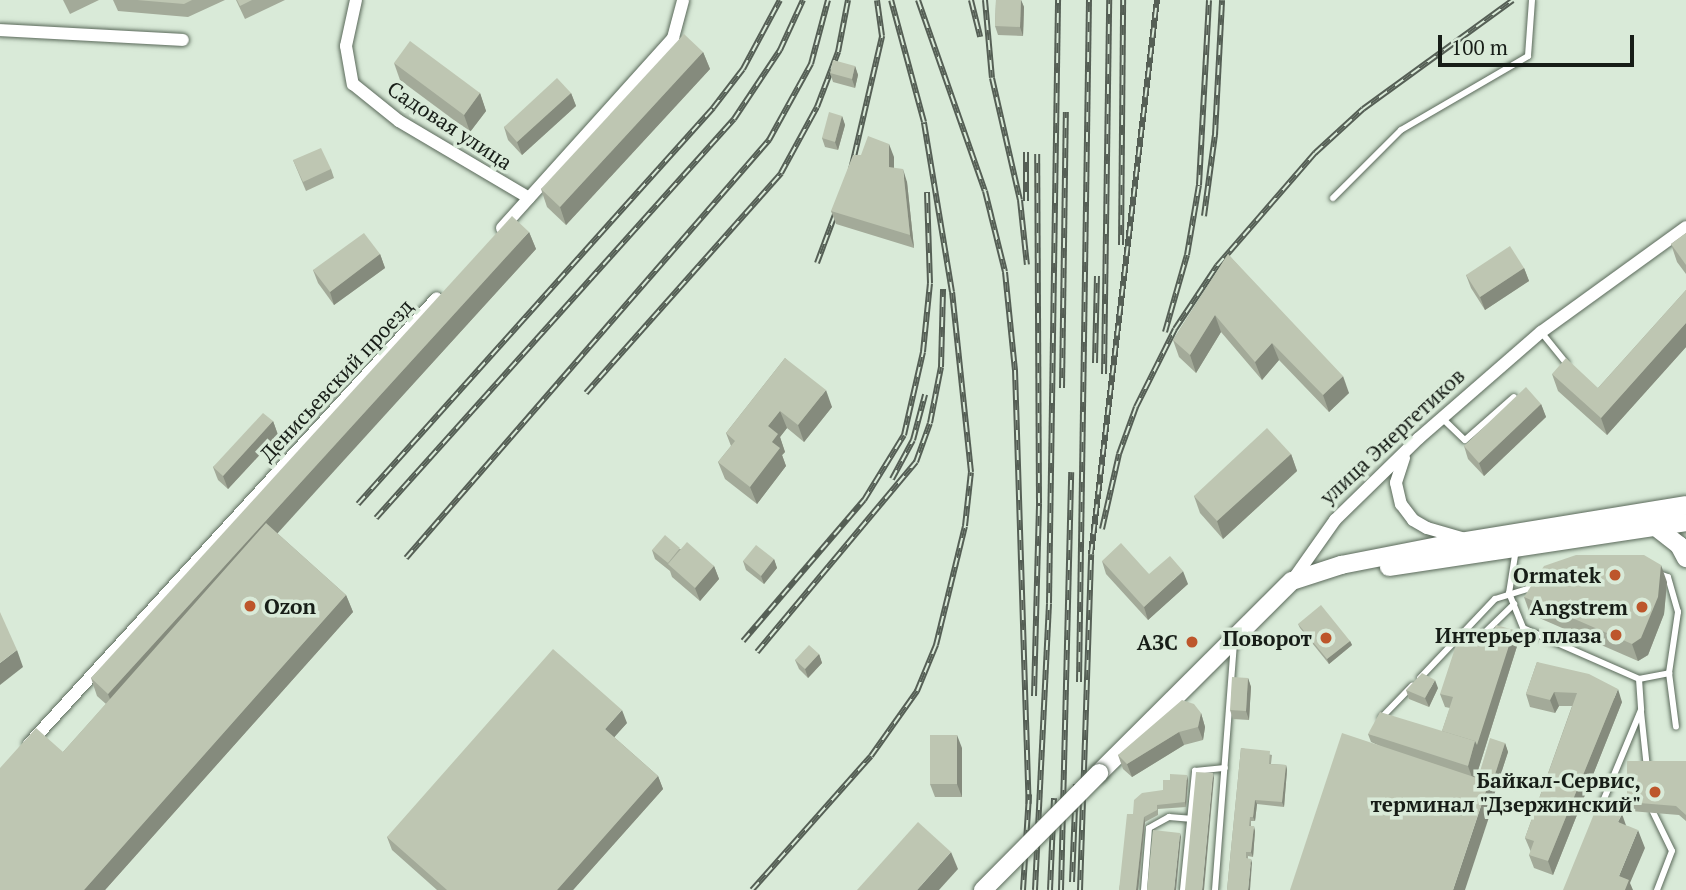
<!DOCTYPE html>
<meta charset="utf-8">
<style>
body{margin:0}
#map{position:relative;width:1686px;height:890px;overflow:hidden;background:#d9ead8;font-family:"PT Serif",serif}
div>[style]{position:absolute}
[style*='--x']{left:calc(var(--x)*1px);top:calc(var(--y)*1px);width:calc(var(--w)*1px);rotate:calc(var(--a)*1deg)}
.roads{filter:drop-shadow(0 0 2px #5a695a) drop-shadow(0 0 2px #5a695a)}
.lane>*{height:6px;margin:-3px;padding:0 3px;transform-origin:3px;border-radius:3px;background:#fff}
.street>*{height:12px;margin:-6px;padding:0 6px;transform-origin:6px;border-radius:6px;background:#fff}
.secondary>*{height:18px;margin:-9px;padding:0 9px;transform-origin:9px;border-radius:9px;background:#fff}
.rail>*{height:6px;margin-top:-3px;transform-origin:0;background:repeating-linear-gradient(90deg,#d9ead8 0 10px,#555f55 0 20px);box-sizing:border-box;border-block:2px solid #555f55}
.bridges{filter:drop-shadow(0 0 2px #5a695a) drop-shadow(0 0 2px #5a695a)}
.secondary-bridge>*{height:18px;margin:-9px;padding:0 9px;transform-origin:9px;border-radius:9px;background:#fff}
.wall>*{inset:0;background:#a3aa99}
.shaded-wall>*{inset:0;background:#858b7d}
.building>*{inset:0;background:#bec6b2}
.dots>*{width:19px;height:19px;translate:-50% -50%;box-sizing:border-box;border:4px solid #d9ead8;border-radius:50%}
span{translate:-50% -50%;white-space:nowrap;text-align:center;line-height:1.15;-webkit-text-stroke:7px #d9ead8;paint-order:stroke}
.street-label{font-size:21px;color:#171d17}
.poi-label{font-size:21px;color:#171d17;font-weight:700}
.right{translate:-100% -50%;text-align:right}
.left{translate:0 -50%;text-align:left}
.scale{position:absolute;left:1438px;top:35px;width:196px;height:32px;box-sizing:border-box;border:4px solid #171d17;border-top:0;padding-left:9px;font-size:21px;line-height:24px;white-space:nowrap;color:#171d17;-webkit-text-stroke:5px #d9ead8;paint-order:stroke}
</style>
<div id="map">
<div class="roads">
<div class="lane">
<div style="--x:1333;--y:198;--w:96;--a:-45"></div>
<div style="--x:1401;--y:130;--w:147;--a:-30.2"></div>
<div style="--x:1528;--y:56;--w:56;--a:-85.9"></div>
<div style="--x:1541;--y:332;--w:40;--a:51"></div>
<div style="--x:1443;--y:419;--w:30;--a:44"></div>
<div style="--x:1465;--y:440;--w:65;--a:-41.3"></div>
<div style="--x:1516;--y:549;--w:45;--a:99"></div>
<div style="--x:1509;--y:593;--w:38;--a:68"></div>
<div style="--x:1523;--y:628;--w:127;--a:23.7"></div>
<div style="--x:1639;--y:679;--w:31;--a:86"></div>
<div style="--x:1641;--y:710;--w:109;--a:112.6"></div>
<div style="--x:1472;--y:645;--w:59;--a:-44.3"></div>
<div style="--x:1669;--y:673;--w:54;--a:82.6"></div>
<div style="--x:1420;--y:678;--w:109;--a:-46.5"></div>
<div style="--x:1495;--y:599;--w:41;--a:-17.1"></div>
<div style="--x:1639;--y:679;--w:31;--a:-11"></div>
<div style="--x:1669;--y:673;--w:62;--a:-81.6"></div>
<div style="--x:1678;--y:612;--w:36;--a:-106"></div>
<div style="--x:1668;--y:577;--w:9;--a:-162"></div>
<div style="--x:1641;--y:712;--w:56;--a:83.9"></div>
<div style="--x:1381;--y:718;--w:45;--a:-45.9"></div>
<div style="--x:1653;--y:812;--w:43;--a:64"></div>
<div style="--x:1672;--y:851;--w:42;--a:111"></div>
<div style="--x:1144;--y:890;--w:62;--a:-85.4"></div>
<div style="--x:1149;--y:828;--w:23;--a:-29"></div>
<div style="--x:1169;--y:817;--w:21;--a:5"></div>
<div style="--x:1183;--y:890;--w:120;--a:-84.2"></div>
<div style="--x:1195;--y:771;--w:30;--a:-6"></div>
<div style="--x:1215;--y:890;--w:246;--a:-85.6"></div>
</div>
<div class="street">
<div style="--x:356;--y:0;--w:47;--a:102.3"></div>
<div style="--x:346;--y:46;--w:39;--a:80"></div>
<div style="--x:353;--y:84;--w:59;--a:38.8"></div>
<div style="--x:399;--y:121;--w:151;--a:30.6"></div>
<div style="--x:0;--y:30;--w:183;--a:3.1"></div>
<div style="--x:502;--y:228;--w:256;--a:-48"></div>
<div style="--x:673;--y:38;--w:39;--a:-75"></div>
<div style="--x:1404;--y:458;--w:26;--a:108"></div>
<div style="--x:1396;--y:483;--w:22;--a:77"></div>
<div style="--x:1401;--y:504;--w:20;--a:53"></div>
<div style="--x:1413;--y:520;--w:16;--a:30"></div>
<div style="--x:1427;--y:528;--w:36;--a:16"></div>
<div style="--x:1292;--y:581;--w:75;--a:-54.8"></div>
<div style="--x:1335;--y:520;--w:117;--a:-44.3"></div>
<div style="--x:1419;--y:438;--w:162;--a:-41"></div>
<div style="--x:1541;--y:332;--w:179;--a:-35.9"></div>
<div style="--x:29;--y:744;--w:604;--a:-47.55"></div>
</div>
<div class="secondary">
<div style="--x:1657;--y:528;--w:28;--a:38"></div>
<div style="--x:1679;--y:545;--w:15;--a:62"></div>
<div style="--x:1389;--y:567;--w:300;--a:-8.6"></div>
<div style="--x:1099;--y:773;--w:272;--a:-44.9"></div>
<div style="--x:1292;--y:581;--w:52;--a:-18.1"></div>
<div style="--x:1341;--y:565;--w:109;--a:-11.1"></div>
<div style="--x:1448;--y:544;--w:241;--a:-9.3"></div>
</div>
</div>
<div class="rail">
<div style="--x:918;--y:0;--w:202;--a:70.7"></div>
<div style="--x:985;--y:191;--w:83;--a:76.1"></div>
<div style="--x:1005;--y:272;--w:99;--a:84.2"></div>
<div style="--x:1015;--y:370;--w:434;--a:88.2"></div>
<div style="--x:971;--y:0;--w:38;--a:76"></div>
<div style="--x:985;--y:0;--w:78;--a:84.9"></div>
<div style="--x:992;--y:78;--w:125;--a:77.1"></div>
<div style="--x:1020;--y:200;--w:65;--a:83.9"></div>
<div style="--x:1026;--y:152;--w:49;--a:90"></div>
<div style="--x:850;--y:174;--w:142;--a:-76.9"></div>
<div style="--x:882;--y:36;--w:36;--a:-98"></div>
<div style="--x:1204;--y:216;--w:82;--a:-82.3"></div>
<div style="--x:1215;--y:135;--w:135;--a:-87"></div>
<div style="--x:1121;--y:245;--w:245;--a:-89.5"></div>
<div style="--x:817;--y:263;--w:66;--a:-69.6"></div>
<div style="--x:1165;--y:332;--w:80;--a:-74.1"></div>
<div style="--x:1187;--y:255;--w:71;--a:-80.3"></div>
<div style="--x:1199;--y:185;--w:185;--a:-86.9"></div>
<div style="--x:1095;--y:363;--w:87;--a:-88.7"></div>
<div style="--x:1104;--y:374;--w:374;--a:-89.2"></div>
<div style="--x:1062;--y:388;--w:276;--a:-89.2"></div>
<div style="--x:586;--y:393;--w:294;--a:-48.4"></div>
<div style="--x:781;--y:173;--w:75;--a:-61.4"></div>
<div style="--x:817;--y:107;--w:59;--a:-69.1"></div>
<div style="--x:838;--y:52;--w:53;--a:-79.1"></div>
<div style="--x:892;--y:479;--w:44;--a:-61.7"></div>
<div style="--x:913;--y:440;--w:47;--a:-75.1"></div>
<div style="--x:358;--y:504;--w:532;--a:-48.12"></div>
<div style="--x:713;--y:108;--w:49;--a:-52.4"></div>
<div style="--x:743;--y:69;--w:78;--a:-61.8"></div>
<div style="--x:376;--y:518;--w:536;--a:-48.1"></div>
<div style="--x:734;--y:119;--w:83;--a:-56.3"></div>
<div style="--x:780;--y:50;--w:55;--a:-65.3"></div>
<div style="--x:1102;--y:529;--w:77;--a:-77.2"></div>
<div style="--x:1119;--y:454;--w:50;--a:-70.1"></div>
<div style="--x:1136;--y:407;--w:87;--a:-63.4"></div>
<div style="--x:1175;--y:329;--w:76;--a:-56.3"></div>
<div style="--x:1217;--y:266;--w:150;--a:-49.1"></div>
<div style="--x:1315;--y:153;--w:65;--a:-42.5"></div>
<div style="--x:1363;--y:109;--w:185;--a:-36"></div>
<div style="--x:406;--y:558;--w:554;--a:-49.03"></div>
<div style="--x:769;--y:140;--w:87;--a:-61.1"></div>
<div style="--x:811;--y:64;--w:66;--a:-75.1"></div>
<div style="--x:743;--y:641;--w:186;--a:-49.4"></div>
<div style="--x:864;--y:500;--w:76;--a:-58.4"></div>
<div style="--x:904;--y:435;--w:85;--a:-77.1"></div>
<div style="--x:923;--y:352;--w:69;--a:-84.2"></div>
<div style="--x:930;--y:283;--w:91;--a:-91.9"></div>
<div style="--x:757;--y:652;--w:248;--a:-50.1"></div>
<div style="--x:916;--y:462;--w:41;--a:-70.3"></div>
<div style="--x:930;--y:423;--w:57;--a:-78.9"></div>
<div style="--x:941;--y:367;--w:78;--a:-88.5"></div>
<div style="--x:1079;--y:682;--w:682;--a:-89.16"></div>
<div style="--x:1034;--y:696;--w:193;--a:-88.5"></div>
<div style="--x:1039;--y:503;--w:349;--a:-90.3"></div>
<div style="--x:1072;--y:882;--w:98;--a:-87.7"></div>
<div style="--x:752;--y:890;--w:179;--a:-48.4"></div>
<div style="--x:871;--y:756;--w:80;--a:-54.7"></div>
<div style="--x:917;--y:691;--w:50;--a:-67.6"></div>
<div style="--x:936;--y:645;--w:122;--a:-76.3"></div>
<div style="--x:965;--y:526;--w:54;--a:-83.7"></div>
<div style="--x:971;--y:472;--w:181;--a:-96"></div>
<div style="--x:952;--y:292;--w:172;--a:-99.4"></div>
<div style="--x:924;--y:122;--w:126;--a:-105.1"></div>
<div style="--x:1023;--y:890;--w:96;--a:-86.4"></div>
<div style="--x:1035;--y:890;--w:287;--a:-87.2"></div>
<div style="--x:1049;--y:603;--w:603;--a:-89.14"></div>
<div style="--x:1050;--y:890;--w:92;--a:-87.5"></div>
<div style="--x:1061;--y:890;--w:418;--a:-88.6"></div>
<div style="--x:1080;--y:890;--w:336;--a:-88.1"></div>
<div style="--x:1091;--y:554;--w:558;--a:-83.21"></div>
</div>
<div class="bridges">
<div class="secondary-bridge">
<div style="--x:983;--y:890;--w:165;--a:-45.2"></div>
</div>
</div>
<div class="wall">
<div style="clip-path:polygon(63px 0,99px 0,70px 14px)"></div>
<div style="clip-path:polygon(113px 0,225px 0,188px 17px,118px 11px)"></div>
<div style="clip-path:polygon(236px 0,285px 0,245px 19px)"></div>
<div style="clip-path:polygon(996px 0,1021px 0,1024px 7px,1023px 36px,998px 35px,995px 26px)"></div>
<div style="clip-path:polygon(703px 52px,710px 69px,566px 225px,547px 207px,541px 189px)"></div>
<div style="clip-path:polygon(394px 63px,480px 93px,486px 111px,470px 132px,400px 80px)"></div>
<div style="clip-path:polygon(855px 66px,858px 75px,855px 88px,833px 82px,830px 73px)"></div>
<div style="clip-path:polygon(571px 93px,576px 106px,522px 155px,508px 140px,504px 127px)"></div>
<div style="clip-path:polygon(842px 116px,845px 125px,838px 150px,825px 147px,822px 138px)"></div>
<div style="clip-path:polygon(894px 157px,894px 168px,907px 182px,914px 248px,836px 224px,831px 211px)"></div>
<div style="clip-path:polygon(293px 160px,331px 169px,334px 178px,306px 191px)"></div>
<div style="clip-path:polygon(529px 232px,536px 249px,277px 533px,346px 595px,353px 612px,105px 890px,0 890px,63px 752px,106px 704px,97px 696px,91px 678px)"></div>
<div style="clip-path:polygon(1686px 233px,1686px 274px,1677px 262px,1671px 244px)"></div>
<div style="clip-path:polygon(380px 254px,385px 268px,334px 305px,318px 283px,313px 270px)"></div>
<div style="clip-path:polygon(1228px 254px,1349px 393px,1329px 412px,1279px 360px,1262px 380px,1221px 332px,1196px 373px,1179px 357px,1173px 340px)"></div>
<div style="clip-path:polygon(1524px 268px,1529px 281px,1485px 310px,1471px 288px,1466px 275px)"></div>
<div style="clip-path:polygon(1686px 290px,1686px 347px,1607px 435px,1558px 391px,1552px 374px,1598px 388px)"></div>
<div style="clip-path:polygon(785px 358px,832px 407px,804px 442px,787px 428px,780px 437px,785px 452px,782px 455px,786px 466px,757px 504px,725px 479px,718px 462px,731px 446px,726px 433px)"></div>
<div style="clip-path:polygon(1541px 404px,1546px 417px,1484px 476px,1468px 459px,1464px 446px)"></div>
<div style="clip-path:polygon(273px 421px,278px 435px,228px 489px,218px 480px,213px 467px)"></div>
<div style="clip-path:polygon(1291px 454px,1297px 471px,1223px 539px,1200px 513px,1194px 496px)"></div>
<div style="clip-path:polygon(681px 549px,714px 566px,719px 579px,700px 601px,672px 577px,670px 571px,655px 559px,652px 550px)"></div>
<div style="clip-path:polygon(774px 559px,777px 568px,764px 584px,746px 570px,743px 561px)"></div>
<div style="clip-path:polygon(1102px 561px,1149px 574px,1188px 584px,1148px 620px,1106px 574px)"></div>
<div style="clip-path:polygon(1667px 582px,1664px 614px,1648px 655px,1638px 661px,1530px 614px,1524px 597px)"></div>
<div style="clip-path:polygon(1298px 624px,1350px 641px,1352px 645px,1329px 664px,1300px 628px)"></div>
<div style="clip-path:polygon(1514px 630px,1518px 643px,1476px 777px,1478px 778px,1505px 743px,1508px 752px,1494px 795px,1495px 799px,1371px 742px,1368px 734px,1442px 731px,1450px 708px,1445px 707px,1440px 694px)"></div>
<div style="clip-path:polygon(819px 654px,822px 663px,808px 678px,799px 669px,795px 660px)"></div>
<div style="clip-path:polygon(1537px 662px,1622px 702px,1553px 875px,1534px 868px,1529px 855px,1531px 852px,1525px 838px,1572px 706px,1559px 706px,1555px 713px,1530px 707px,1526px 694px)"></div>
<div style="clip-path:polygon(1248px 678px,1251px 687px,1249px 720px,1233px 719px,1230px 710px)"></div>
<div style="clip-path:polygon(1438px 688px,1429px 707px,1409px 699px,1406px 690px)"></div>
<div style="clip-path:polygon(1201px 713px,1205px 727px,1203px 740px,1184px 745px,1132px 777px,1123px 769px,1118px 755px)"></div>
<div style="clip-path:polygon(627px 723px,614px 737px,658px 776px,663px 789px,573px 890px,437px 890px,392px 850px,387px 837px)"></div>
<div style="clip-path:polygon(962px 748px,962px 797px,935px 797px,930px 784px)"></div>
<div style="clip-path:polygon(1241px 748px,1272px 755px,1271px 764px,1286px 765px,1287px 770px,1284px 807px,1257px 804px,1255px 821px,1251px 821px,1251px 826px,1255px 831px,1253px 857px,1248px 856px,1248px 859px,1252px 863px,1227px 890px)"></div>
<div style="clip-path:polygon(1686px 761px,1686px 821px,1679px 815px,1630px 811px,1627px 802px)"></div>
<div style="clip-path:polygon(1170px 780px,1188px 780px,1186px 807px,1158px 809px,1158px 815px,1145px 822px,1138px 890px,1119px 890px,1133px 814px,1163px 790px)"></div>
</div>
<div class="shaded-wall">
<div style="clip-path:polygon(1021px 0,1024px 7px,1023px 36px,1020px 27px)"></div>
<div style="clip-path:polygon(703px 52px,710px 69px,566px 225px,560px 207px)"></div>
<div style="clip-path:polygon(855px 66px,858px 75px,855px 88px,852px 79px)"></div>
<div style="clip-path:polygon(480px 93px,486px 111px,470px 132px,464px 115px)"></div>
<div style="clip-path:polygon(571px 93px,576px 106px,522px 155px,517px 142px)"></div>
<div style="clip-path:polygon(842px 116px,845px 125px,838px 150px,835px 142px)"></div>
<div style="clip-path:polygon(889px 144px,894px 157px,894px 180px,889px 167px)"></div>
<div style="clip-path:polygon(903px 169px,907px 182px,914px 248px,910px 235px)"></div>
<div style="clip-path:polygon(529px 232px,536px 249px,115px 712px,108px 694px)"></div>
<div style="clip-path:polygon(380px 254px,385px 268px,334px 305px,330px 292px)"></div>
<div style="clip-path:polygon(1524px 268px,1529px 281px,1485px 310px,1480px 297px)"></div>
<div style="clip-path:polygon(1215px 315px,1221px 332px,1196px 373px,1190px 355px)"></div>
<div style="clip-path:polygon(1686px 323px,1686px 347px,1607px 435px,1601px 418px)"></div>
<div style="clip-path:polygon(1272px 343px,1279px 360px,1262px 380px,1255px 362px)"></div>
<div style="clip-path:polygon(1343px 376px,1349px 393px,1329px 412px,1323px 395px)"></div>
<div style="clip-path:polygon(826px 390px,832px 407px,804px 442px,798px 425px)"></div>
<div style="clip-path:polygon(1541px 404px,1546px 417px,1484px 476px,1479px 463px)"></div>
<div style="clip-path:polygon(780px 411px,787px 428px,780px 437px,785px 452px,782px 455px,786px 466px,757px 504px,750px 487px,772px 442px,768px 426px)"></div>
<div style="clip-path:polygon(273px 421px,278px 435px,228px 489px,223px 476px)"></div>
<div style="clip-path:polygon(1291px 454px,1297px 471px,1223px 539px,1217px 521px)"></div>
<div style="clip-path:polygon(774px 559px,777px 568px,764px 584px,761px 576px)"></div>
<div style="clip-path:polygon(1661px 565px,1667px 582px,1664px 614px,1648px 655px,1638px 661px,1632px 644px)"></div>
<div style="clip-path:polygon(714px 566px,719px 579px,700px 601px,695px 588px)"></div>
<div style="clip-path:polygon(1183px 571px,1188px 584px,1148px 620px,1144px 607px)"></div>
<div style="clip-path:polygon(346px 595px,353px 612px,105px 890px,84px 890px)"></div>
<div style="clip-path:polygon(1514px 630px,1518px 643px,1474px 783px,1468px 766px,1475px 741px)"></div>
<div style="clip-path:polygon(1350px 641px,1352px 645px,1329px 664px,1327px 659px)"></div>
<div style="clip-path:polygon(17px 650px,23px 667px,0 685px,0 663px)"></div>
<div style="clip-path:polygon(819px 654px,822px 663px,808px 678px,805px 669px)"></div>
<div style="clip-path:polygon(1248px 678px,1251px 687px,1249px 720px,1246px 711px)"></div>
<div style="clip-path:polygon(1435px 680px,1438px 688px,1429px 707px,1425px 698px)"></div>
<div style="clip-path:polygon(1618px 689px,1622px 702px,1553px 875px,1548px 861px)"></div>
<div style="clip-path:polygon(1554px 692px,1559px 706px,1555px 713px,1550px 700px)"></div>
<div style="clip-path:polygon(622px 710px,627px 723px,610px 742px,605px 729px)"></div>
<div style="clip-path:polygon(1201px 713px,1205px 727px,1203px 740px,1198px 727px)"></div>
<div style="clip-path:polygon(1179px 732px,1184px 745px,1132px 777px,1127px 764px)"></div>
<div style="clip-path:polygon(957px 735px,962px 748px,962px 797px,957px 784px)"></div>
<div style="clip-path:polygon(1505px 743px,1508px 752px,1494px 795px,1491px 787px)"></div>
<div style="clip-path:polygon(1286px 765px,1287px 770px,1284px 807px,1282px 802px)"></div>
<div style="clip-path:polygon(1213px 773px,1214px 778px,1204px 890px,1202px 890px)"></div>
<div style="clip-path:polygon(1187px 775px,1188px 780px,1186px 807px,1185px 802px)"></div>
<div style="clip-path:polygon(658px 776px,663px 789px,573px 890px,557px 890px)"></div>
<div style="clip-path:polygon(1489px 782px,1495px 799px,1465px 890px,1453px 890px)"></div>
<div style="clip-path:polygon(1255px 800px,1257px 804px,1255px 821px,1253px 817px)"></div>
<div style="clip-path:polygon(1622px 814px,1628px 831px,1618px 822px)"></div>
<div style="clip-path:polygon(1144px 817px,1145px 822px,1138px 890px,1136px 890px)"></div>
<div style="clip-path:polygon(1254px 826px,1255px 831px,1253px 857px,1251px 852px)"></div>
<div style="clip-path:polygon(1638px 830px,1645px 848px,1630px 883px,1633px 890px,1625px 890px,1619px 876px)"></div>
<div style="clip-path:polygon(1180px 833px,1181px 837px,1176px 890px,1174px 890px)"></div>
<div style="clip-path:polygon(951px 852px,958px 869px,939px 890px,917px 890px)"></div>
<div style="clip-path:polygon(1251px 859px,1252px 863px,1250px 890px,1248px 890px)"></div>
</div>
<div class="building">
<div style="clip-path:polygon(137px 0,192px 0,184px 4px)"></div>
<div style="clip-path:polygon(237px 0,252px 0,240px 6px)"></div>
<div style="clip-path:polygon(996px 0,1021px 0,1020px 27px,995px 26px)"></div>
<div style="clip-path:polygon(684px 34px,703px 52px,560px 207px,541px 189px)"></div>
<div style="clip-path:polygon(410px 41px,480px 93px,464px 115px,394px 63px)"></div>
<div style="clip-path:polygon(833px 60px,855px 66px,852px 79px,830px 73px)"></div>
<div style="clip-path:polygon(557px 78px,571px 93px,517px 142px,504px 127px)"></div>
<div style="clip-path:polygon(829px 112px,842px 116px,835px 142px,822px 138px)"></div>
<div style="clip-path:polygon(868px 136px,889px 144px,889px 167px,903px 169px,910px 235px,831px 211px,853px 155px,861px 155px)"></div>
<div style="clip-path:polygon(321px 148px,331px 169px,303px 182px,293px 160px)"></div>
<div style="clip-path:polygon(512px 216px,529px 232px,108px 694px,91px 678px)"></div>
<div style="clip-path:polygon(364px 233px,380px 254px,330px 292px,313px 270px)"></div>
<div style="clip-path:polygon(1686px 233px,1686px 265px,1671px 244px)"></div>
<div style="clip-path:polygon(1510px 246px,1524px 268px,1480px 297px,1466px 275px)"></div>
<div style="clip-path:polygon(1228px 254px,1343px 376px,1323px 395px,1272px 343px,1255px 362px,1215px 315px,1190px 355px,1173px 340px)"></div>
<div style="clip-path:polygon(1686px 290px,1686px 323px,1601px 418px,1552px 374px,1566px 358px,1598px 388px)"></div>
<div style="clip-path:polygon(785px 358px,826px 390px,798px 425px,780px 411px,768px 426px,778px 434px,772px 442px,780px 448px,750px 487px,718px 462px,735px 441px,726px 433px)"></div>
<div style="clip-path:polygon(1526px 387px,1541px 404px,1479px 463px,1464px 446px)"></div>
<div style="clip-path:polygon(263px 413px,273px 421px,223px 476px,213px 467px)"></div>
<div style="clip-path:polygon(1267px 428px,1291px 454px,1217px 521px,1194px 496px)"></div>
<div style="clip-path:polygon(266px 523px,346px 595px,84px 890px,0 890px,0 768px,36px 728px,63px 752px)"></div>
<div style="clip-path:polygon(665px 535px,680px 548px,668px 563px,652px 550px)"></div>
<div style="clip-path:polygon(687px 542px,714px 566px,695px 588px,668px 564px)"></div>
<div style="clip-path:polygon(1121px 543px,1149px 574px,1170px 556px,1183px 571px,1144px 607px,1102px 561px)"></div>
<div style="clip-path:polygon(756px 545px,774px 559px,761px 576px,743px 561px)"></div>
<div style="clip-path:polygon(1576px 555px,1644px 555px,1661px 565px,1658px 597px,1641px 638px,1632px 644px,1524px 597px,1544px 566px)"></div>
<div style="clip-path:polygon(1321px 605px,1350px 641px,1327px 659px,1298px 624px)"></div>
<div style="clip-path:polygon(0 612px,17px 650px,0 663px)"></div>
<div style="clip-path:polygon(1496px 625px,1514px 630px,1477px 745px,1475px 741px,1442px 731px,1453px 697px,1440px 694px,1459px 636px,1489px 646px)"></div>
<div style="clip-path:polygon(809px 645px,819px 654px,805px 669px,795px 660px)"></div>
<div style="clip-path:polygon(553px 649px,622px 710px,605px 729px,658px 776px,557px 890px,447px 890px,387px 837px)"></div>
<div style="clip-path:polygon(1537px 662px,1589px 674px,1618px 689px,1548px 861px,1529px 855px,1534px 841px,1525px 838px,1577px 693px,1554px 692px,1550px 700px,1526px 694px)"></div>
<div style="clip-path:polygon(1422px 673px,1435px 680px,1425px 698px,1406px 690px)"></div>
<div style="clip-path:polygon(1232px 677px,1248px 678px,1246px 711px,1230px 710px)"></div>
<div style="clip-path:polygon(1182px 700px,1194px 704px,1201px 713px,1198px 727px,1179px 732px,1127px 764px,1118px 755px)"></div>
<div style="clip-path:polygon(1380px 712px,1475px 741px,1468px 766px,1368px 734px)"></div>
<div style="clip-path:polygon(1342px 733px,1489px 782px,1453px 890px,1290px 890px)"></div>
<div style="clip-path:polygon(930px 735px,957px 735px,957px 784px,930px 784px)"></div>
<div style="clip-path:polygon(1490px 738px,1505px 743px,1491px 787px,1489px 782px,1478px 778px)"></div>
<div style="clip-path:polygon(1241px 748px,1270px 751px,1269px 764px,1286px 765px,1282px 802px,1255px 800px,1253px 817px,1250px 817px,1249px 826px,1254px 826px,1251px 852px,1246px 852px,1246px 858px,1251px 859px,1248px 890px,1227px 890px)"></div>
<div style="clip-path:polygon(1627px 761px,1686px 761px,1686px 815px,1676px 806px,1627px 802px)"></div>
<div style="clip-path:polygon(1196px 772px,1213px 773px,1202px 890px,1185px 890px)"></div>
<div style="clip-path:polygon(1170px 774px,1187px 775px,1185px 802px,1157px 805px,1157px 810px,1144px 817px,1136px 890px,1119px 890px,1127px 814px,1133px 814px,1134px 800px,1142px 793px,1163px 790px,1163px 780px,1170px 780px)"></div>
<div style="clip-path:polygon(1598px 804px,1622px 814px,1618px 822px,1638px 830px,1619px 876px,1629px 880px,1625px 890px,1563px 890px)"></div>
<div style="clip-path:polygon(918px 822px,951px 852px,917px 890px,857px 890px)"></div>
<div style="clip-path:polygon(1153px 830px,1180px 833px,1174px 890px,1147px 890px)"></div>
</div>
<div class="dots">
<div style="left:1615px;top:575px;background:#bd562b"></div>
<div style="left:250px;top:606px;background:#bd562b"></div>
<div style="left:1642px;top:607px;background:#bd562b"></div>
<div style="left:1616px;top:635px;background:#bd562b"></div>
<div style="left:1326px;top:638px;background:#bd562b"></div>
<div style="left:1192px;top:642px;background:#bd562b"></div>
<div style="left:1655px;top:792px;background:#bd562b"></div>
</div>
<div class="street-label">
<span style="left:450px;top:125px;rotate:33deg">Садовая улица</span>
<span style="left:336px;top:380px;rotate:-47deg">Денисьевский проезд</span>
<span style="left:1392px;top:436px;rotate:-43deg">улица Энергетиков</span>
</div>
<div class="poi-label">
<span class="right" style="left:1601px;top:575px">Ormatek</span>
<span class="left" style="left:264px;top:606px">Ozon</span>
<span class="right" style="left:1628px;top:607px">Angstrem</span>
<span class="right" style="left:1602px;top:635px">Интерьер плаза</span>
<span class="right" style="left:1312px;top:638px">Поворот</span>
<span class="right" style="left:1178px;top:642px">АЗС</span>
<span class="right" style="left:1641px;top:792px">Байкал-Сервис,<br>терминал "Дзержинский"</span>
</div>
<div class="scale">100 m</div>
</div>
